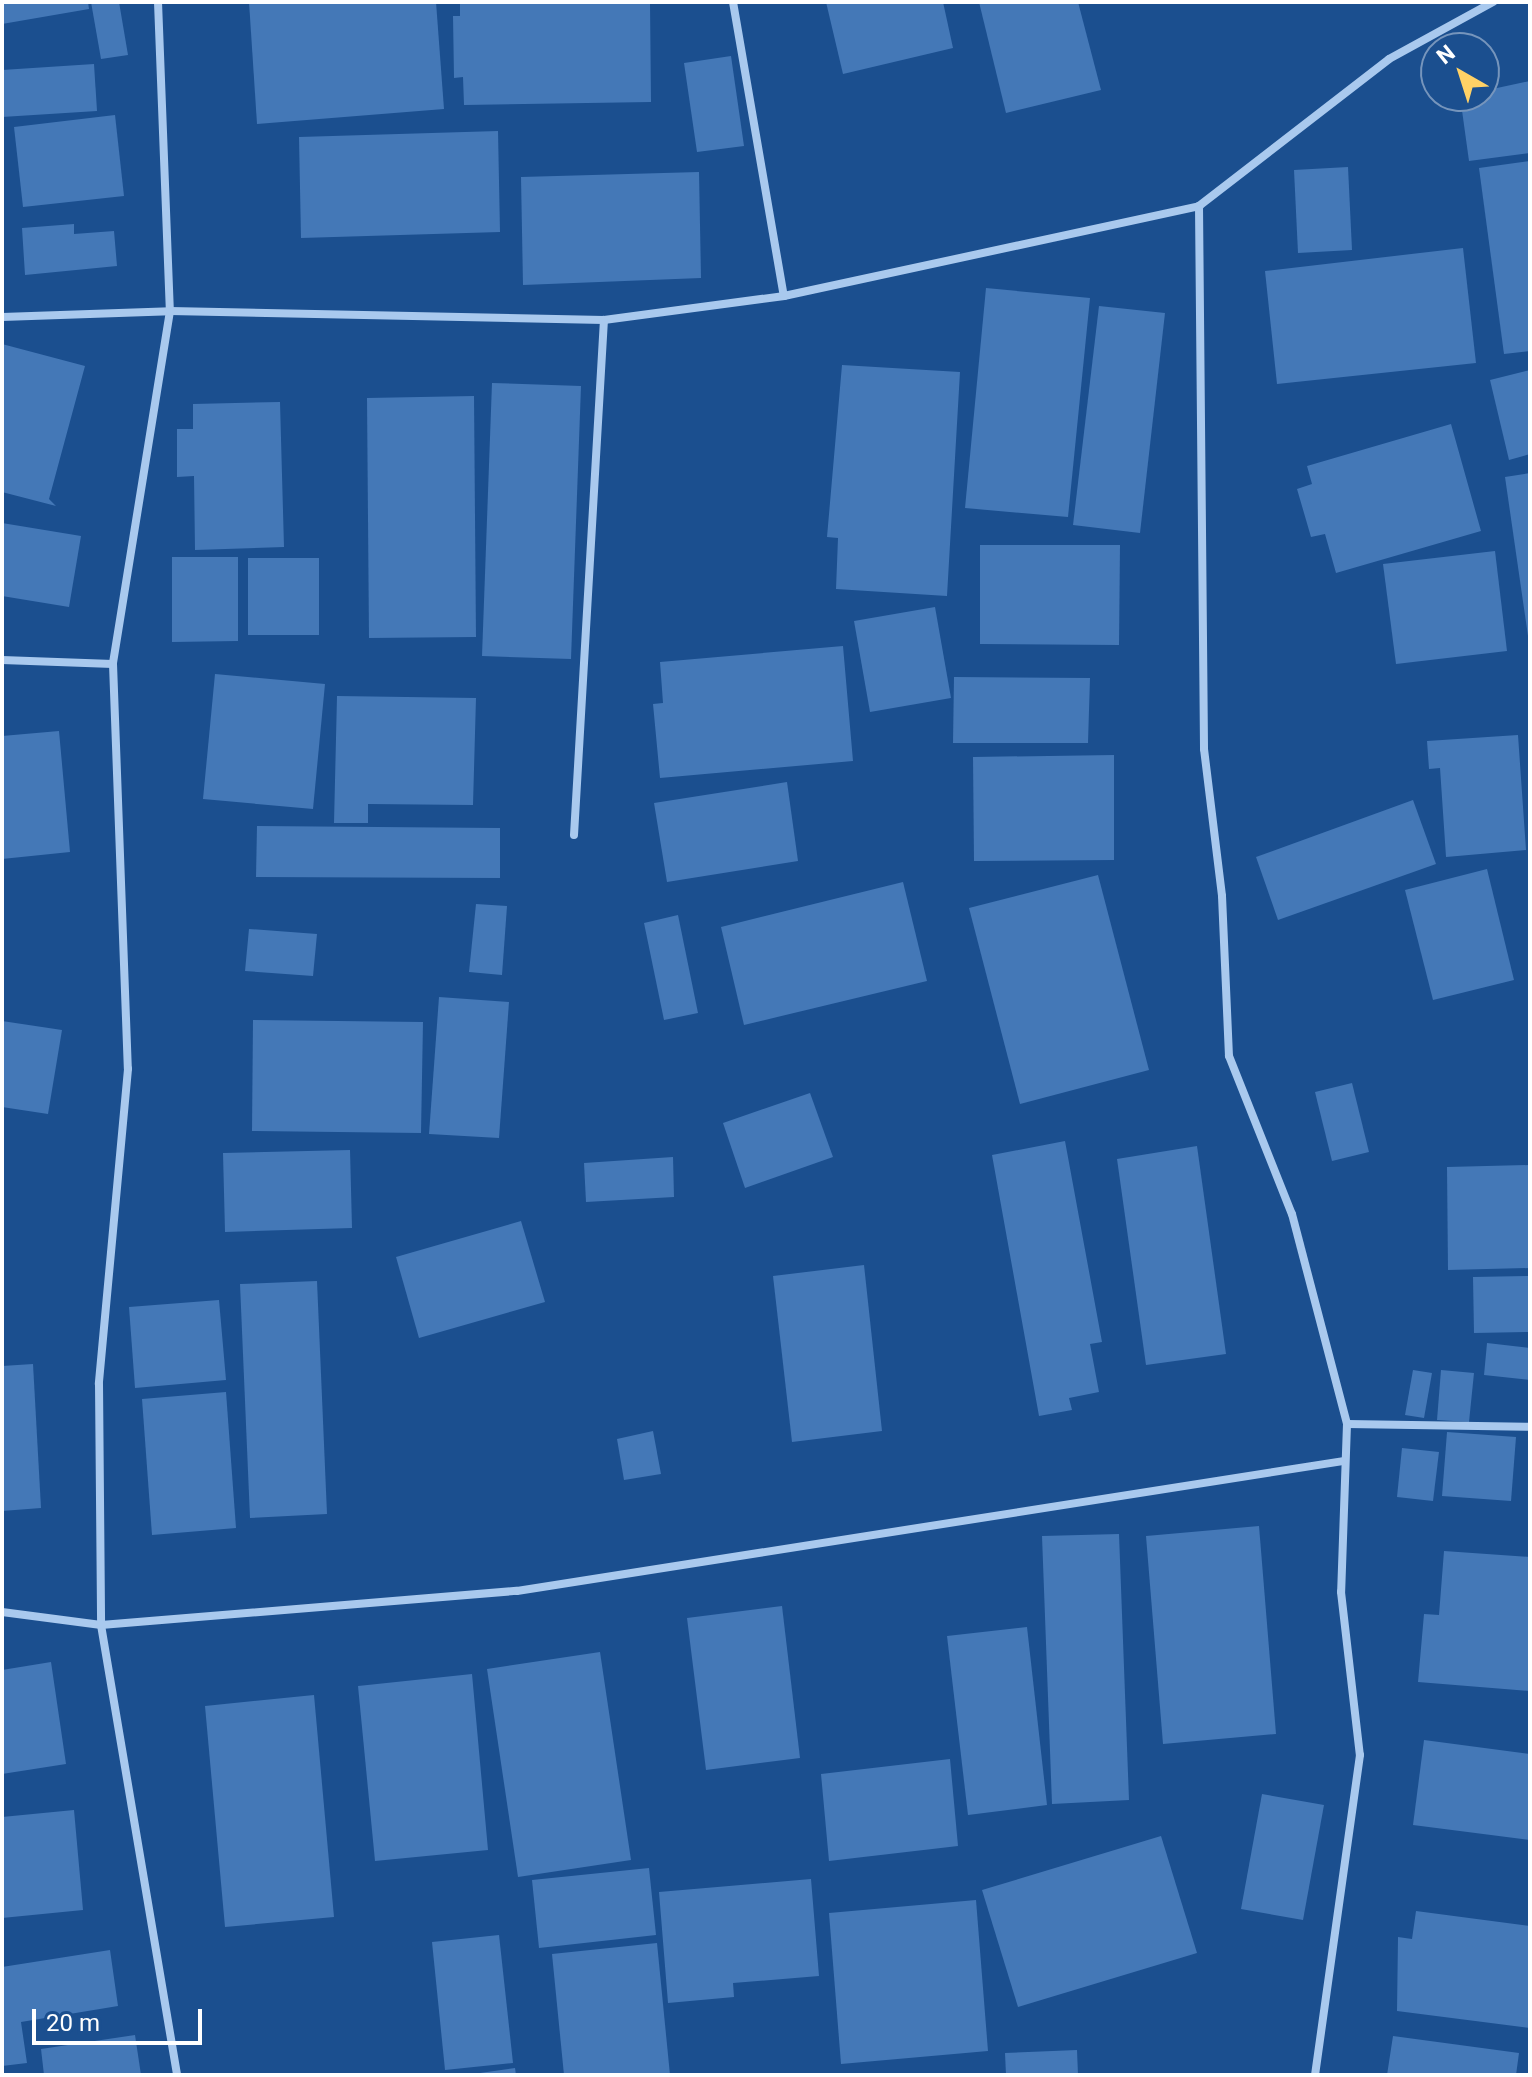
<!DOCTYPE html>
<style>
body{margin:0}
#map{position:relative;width:1532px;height:2077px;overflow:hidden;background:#1b4f8f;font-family:Roboto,sans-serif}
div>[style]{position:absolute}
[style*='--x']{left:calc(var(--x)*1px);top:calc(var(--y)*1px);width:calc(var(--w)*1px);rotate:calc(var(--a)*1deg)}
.building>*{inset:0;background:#4478b7}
.street>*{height:8px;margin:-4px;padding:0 4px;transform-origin:4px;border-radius:4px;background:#a9c9ee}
span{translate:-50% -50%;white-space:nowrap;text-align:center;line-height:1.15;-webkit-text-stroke:8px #1b4f8f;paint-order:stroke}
.frame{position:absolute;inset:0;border:4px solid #fff;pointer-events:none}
.north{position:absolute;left:1420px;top:32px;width:80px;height:80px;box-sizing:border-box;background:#1b4f8f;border:2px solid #7695bc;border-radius:50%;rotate:321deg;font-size:22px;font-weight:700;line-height:32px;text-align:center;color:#fff}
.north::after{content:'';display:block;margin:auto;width:28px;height:36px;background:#ffd166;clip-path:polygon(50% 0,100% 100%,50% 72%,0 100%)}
.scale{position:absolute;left:32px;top:2009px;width:170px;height:36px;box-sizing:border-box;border:4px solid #fff;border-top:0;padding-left:10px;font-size:24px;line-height:28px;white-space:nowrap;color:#fff;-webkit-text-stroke:6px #1b4f8f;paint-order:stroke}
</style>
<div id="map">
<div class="building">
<div style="clip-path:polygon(2px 2px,88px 2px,89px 9px,2px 24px)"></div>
<div style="clip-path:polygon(91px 2px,119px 2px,128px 55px,101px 59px)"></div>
<div style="clip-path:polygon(249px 2px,436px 2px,444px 109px,257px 124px)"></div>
<div style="clip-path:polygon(460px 2px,650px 2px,651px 102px,464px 105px,463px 77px,454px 78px,453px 16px,460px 16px)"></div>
<div style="clip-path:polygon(826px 2px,943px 2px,953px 48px,843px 74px)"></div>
<div style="clip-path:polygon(979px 2px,1078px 2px,1101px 90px,1006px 113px)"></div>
<div style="clip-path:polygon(731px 56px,744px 146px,697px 152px,684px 63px)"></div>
<div style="clip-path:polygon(94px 64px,97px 111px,2px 117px,2px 70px)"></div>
<div style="clip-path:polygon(1530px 81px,1530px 153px,1469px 161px,1460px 96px)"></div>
<div style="clip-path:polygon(115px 115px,124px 196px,23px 207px,14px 127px)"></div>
<div style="clip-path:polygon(498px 131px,500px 232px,301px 238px,299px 137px)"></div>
<div style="clip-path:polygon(1530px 161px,1530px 351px,1504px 354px,1479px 168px)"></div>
<div style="clip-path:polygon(1348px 167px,1352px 250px,1298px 253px,1294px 170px)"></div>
<div style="clip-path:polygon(699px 172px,701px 278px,523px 285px,521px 177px)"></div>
<div style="clip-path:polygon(74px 224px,74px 234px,114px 231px,117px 266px,25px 275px,22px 228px)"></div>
<div style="clip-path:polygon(1463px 248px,1476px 363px,1277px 384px,1265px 271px)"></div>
<div style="clip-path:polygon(986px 288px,1090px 298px,1068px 517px,965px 508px)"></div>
<div style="clip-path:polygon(1099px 306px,1165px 313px,1140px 533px,1073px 525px)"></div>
<div style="clip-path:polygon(2px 344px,85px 366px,49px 499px,56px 506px,2px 492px)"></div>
<div style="clip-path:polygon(842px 365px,960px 372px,947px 596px,836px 589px,838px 538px,827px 537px)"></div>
<div style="clip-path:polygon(1530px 370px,1530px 454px,1509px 460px,1490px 380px)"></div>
<div style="clip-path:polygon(492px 383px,581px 386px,571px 659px,482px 656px)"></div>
<div style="clip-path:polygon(474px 396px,476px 637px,369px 638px,367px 398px)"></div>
<div style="clip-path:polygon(280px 402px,284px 547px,195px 550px,194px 476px,177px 477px,177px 429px,193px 429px,193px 404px)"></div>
<div style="clip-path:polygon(1451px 424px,1481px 531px,1336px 573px,1325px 534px,1311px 537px,1297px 489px,1312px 484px,1307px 466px)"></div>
<div style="clip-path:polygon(1530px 473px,1530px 636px,1528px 636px,1505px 477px)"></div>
<div style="clip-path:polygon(2px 523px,81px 536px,69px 607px,2px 596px)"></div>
<div style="clip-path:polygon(980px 545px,1120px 545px,1119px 645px,980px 644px)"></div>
<div style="clip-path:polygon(1495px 551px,1507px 651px,1396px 664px,1383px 564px)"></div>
<div style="clip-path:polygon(172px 557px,238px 557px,238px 641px,172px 642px)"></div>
<div style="clip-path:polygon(248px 558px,319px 558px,319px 635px,248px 635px)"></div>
<div style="clip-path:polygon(935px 607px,951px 698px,870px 712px,854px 621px)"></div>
<div style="clip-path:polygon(843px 646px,853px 761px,660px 778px,653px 704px,663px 703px,660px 662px)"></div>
<div style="clip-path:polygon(215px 674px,325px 684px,313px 809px,203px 799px)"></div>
<div style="clip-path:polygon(954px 677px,1090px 678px,1088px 743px,953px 743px)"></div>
<div style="clip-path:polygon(337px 696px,476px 698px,473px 805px,368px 804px,368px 823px,334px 823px)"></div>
<div style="clip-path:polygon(59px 731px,70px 852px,2px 859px,2px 736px)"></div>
<div style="clip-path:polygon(1518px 735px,1526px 850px,1446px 857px,1440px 768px,1429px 769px,1427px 741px)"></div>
<div style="clip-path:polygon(1114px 755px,1114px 860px,974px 861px,973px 757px)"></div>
<div style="clip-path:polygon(787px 782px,798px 861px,667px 882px,654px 803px)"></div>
<div style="clip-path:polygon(1413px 800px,1436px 864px,1278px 920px,1256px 857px)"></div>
<div style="clip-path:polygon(257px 826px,500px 828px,500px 878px,256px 877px)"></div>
<div style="clip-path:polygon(1487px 869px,1514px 980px,1433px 1000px,1405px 890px)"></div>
<div style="clip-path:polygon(1098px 875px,1149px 1070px,1020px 1104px,969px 908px)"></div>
<div style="clip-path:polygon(903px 882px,927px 981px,744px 1025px,721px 927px)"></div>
<div style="clip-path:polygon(476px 904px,507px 906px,502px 975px,469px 972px)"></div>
<div style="clip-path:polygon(678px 915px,698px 1013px,664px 1020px,644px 923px)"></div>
<div style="clip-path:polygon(249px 929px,317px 934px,313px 976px,245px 971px)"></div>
<div style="clip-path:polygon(439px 997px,509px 1002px,499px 1138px,429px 1134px)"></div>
<div style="clip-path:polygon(253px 1020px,423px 1022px,421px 1133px,252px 1131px)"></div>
<div style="clip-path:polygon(2px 1021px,62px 1030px,48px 1114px,2px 1107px)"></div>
<div style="clip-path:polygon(1352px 1083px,1369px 1152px,1332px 1161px,1315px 1092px)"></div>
<div style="clip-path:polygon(810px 1093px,833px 1157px,745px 1188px,723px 1123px)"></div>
<div style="clip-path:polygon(1065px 1141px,1102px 1342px,1090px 1344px,1099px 1392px,1069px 1398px,1072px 1410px,1039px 1416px,992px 1155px)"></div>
<div style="clip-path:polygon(1197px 1146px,1226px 1354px,1146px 1365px,1117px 1159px)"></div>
<div style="clip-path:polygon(350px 1150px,352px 1228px,225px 1232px,223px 1153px)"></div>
<div style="clip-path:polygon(673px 1157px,674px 1197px,586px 1202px,584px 1163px)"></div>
<div style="clip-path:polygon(1530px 1165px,1530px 1268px,1448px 1270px,1447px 1167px)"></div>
<div style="clip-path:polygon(521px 1221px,545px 1302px,419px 1338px,396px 1257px)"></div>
<div style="clip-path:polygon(864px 1265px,882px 1431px,792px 1442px,773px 1276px)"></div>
<div style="clip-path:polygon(1530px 1276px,1530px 1332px,1474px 1333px,1473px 1277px)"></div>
<div style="clip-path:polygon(317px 1281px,327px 1514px,250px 1518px,240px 1284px)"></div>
<div style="clip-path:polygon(219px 1300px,226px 1380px,135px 1388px,129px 1307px)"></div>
<div style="clip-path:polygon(1487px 1343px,1530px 1348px,1530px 1380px,1484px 1375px)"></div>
<div style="clip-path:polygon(33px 1364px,41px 1508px,2px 1511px,2px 1366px)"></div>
<div style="clip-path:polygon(1413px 1370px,1432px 1373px,1424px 1418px,1405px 1415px)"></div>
<div style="clip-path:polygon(1441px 1370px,1474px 1373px,1469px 1422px,1437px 1420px)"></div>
<div style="clip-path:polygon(226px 1392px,236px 1528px,152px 1535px,142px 1399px)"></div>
<div style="clip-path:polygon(653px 1431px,661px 1474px,624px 1480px,617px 1439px)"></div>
<div style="clip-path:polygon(1447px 1432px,1516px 1437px,1511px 1501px,1442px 1496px)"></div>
<div style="clip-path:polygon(1402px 1448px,1439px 1452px,1433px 1501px,1397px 1497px)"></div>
<div style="clip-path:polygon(1259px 1526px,1276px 1734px,1163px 1744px,1146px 1536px)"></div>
<div style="clip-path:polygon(1119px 1534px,1129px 1800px,1052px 1804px,1042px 1536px)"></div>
<div style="clip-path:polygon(1444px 1551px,1530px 1557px,1530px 1691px,1418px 1682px,1424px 1614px,1439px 1615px)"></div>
<div style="clip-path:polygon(782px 1606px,800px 1758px,706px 1770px,687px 1618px)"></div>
<div style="clip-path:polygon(1027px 1627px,1047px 1805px,968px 1815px,947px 1636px)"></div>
<div style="clip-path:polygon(600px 1652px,631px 1860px,518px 1877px,487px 1669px)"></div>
<div style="clip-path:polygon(51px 1662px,66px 1764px,2px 1774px,2px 1670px)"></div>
<div style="clip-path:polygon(472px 1674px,488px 1850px,375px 1861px,358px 1686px)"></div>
<div style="clip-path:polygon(314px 1695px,334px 1917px,225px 1927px,205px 1706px)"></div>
<div style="clip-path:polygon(1424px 1740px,1530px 1754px,1530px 1840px,1413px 1825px)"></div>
<div style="clip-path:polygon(950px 1759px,958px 1846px,829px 1861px,821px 1774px)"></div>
<div style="clip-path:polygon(1262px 1794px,1324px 1805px,1303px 1920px,1241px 1909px)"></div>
<div style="clip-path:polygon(74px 1810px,83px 1910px,2px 1918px,2px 1817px)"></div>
<div style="clip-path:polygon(1161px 1836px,1197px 1953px,1018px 2007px,982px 1890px)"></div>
<div style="clip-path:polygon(649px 1868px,656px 1935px,539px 1948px,532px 1880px)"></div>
<div style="clip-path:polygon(811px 1879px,819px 1976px,733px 1983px,734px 1997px,668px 2003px,659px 1892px)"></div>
<div style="clip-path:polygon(976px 1900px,988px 2051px,841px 2064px,829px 1913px)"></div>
<div style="clip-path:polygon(1416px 1911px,1530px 1926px,1530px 2028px,1397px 2011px,1398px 1937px,1412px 1939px)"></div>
<div style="clip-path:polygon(499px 1935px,513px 2063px,445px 2070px,432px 1942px)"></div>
<div style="clip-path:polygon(657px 1943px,670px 2075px,564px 2075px,552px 1954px)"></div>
<div style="clip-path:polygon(110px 1950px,118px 2006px,21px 2022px,27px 2063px,2px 2066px,2px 1967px)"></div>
<div style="clip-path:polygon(135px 2035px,141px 2075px,44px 2075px,41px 2049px)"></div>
<div style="clip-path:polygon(1393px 2036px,1519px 2053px,1516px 2075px,1387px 2075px)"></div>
<div style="clip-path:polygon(1077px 2050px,1078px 2075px,1006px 2075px,1005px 2053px)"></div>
<div style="clip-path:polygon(515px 2068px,516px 2075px,480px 2075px,480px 2073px)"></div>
</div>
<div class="street">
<div style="--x:158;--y:2;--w:309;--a:87.8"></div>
<div style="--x:170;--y:311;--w:358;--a:99.2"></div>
<div style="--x:113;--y:664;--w:405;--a:87.9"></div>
<div style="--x:128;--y:1069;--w:316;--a:95.3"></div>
<div style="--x:99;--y:1384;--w:241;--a:89.5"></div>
<div style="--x:101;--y:1625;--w:456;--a:80.4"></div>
<div style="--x:733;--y:2;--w:298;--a:80.2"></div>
<div style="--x:1199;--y:206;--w:543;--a:89.47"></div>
<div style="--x:1204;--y:749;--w:148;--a:83"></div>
<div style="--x:1222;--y:896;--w:160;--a:87.5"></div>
<div style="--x:1229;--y:1056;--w:170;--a:68.3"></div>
<div style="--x:1292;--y:1214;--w:217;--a:75.3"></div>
<div style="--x:1347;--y:1424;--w:168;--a:92"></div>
<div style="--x:1341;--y:1592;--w:164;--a:83.4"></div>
<div style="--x:1360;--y:1755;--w:323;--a:98"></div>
<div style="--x:2;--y:317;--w:168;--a:-2"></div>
<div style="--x:170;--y:311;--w:434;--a:1.2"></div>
<div style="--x:604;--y:320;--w:182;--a:-7.6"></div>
<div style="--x:784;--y:296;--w:425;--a:-12.2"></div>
<div style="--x:1199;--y:206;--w:240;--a:-37.7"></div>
<div style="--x:1389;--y:59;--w:119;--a:-28.7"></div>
<div style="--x:2;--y:660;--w:111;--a:2.1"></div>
<div style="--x:574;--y:835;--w:516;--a:-86.67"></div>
<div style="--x:1347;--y:1424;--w:183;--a:0.9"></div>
<div style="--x:2;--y:1612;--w:100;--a:7.5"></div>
<div style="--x:101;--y:1625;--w:417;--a:-4.7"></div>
<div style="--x:517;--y:1591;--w:836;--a:-8.94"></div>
</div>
<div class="frame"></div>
<div class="north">N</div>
<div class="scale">20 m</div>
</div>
